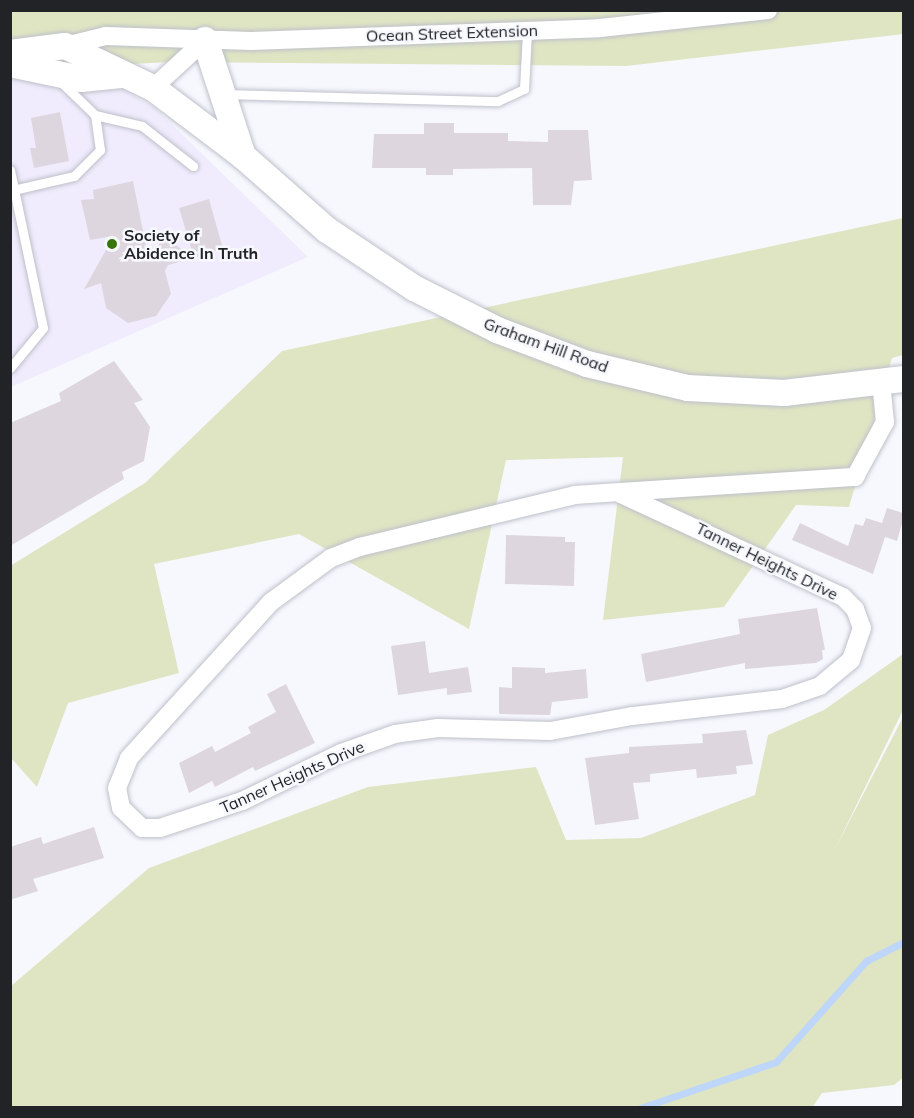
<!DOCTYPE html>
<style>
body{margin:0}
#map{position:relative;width:914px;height:1118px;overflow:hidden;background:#f7f8fe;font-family:Mulish,sans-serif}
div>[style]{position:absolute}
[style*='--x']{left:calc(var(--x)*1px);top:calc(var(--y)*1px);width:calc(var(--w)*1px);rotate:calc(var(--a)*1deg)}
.commercial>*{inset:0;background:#f0ecfd}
.green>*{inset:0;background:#dfe5c3}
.stream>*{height:7px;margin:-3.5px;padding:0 3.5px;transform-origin:3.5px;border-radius:3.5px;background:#bdd6f9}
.building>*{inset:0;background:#ded6de}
.roads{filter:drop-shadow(0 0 2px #bec0ca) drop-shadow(0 0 2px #bec0ca)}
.lane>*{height:9px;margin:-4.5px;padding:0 4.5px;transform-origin:4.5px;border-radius:4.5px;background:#fff}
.street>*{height:18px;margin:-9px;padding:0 9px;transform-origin:9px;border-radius:9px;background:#fff}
.secondary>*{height:26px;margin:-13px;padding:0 13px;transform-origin:13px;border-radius:13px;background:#fff}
.dots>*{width:16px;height:16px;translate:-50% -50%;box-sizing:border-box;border:3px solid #f7f8fe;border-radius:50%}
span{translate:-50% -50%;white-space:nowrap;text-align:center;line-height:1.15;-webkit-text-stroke:5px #f7f8fe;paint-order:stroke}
.street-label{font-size:16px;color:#222327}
.poi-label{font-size:16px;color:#222327;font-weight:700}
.left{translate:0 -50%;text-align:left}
.frame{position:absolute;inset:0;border:12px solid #222327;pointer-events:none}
</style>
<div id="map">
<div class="commercial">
<div style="clip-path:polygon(84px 67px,155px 108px,308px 257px,11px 387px,10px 70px)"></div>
</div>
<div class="green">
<div style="clip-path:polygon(903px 10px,904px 34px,626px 66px,171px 62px,11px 70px,10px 11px)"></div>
<div style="clip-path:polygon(903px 218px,903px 355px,892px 358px,849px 507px,796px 505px,724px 607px,603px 620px,623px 457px,506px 460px,469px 629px,299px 534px,154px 564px,179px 673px,68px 703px,37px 787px,11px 758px,10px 566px,145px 483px,282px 351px)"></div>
<div style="clip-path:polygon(903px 654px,903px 710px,834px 851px,903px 717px,904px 1077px,894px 1085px,822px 1093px,812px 1108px,11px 1107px,11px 986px,149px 868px,368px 787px,536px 767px,566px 840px,641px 838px,755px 795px,768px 735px,824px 710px)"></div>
</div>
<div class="stream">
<div style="--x:640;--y:1108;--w:144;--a:-18.7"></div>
<div style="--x:776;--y:1062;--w:135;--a:-48.3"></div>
<div style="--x:866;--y:961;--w:42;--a:-26.6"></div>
</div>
<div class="building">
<div style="clip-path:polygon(60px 112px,69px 161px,34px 168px,30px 148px,36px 148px,31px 118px)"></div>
<div style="clip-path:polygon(424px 123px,454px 123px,454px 133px,508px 133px,508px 141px,548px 142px,548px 130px,588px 130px,592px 180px,574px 181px,571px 205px,533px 205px,532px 168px,453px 169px,453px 175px,426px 175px,426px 168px,372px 168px,374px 134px,424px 134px)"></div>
<div style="clip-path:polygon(133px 181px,149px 261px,164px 236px,193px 258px,168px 265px,165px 271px,171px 294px,156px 316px,128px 323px,106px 308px,101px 283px,84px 289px,114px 236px,90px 240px,81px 200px,94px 199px,93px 190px)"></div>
<div style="clip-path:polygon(209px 199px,223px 249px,194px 258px,179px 208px)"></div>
<div style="clip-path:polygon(114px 361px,143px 400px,134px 403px,150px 427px,144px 461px,122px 472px,124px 479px,10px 546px,10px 423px,61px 401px,59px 393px)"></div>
<div style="clip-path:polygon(887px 508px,903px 513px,903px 520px,897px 541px,885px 537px,873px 574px,792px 540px,800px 523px,848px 546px,855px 524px,863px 526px,866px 518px,882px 523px)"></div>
<div style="clip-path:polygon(506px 535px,565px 537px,565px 542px,575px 542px,574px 586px,505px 584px)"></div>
<div style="clip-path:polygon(817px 608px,825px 650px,822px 650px,823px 659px,816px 663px,745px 669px,745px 663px,646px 682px,641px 654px,740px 634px,738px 619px)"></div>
<div style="clip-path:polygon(425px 641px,429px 673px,468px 667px,472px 692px,447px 695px,447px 688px,398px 695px,391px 646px)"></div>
<div style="clip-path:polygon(512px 667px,545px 668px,545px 673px,586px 669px,588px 698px,552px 702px,550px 715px,499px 714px,499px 687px,512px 688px)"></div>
<div style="clip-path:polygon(286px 684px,315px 743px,255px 771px,253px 767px,215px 787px,212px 781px,189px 793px,179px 763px,212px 746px,215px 752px,251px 733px,248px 727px,276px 712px,267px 694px)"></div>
<div style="clip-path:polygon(746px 730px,753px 764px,736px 766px,737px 774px,697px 778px,696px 769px,650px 774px,650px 782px,633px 783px,639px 819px,595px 825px,585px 758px,629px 753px,629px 747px,703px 743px,702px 734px)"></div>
<div style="clip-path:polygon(94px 827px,104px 858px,33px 879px,38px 891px,10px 900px,10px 847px,41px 837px,43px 844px)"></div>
</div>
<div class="roads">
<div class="lane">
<div style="--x:61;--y:82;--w:47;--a:44.1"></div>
<div style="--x:95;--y:115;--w:48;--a:13.2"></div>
<div style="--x:142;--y:126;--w:65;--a:38.1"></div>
<div style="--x:224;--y:94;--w:274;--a:1.5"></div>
<div style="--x:498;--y:101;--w:29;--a:-25"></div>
<div style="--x:524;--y:89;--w:58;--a:-87"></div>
<div style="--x:10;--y:170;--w:161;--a:78.2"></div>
<div style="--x:43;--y:328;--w:52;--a:129.5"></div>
<div style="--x:13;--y:190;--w:63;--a:-12.9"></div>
<div style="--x:74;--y:176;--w:37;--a:-45"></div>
<div style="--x:100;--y:150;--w:35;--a:-98"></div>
</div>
<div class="street">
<div style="--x:65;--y:46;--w:42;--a:-13.7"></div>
<div style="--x:106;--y:36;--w:145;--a:2"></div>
<div style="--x:251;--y:41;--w:349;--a:-2.1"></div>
<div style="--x:600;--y:28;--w:169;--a:-6.1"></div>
<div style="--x:153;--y:88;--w:71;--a:-42.7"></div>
<div style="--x:621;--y:494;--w:245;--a:24.9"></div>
<div style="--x:843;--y:597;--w:17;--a:45"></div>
<div style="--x:855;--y:609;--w:20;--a:70"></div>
<div style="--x:862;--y:628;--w:34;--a:109"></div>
<div style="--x:851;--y:660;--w:40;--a:140"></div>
<div style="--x:820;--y:686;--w:40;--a:161.1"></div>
<div style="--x:782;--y:699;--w:151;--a:173.5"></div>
<div style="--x:632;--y:716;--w:83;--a:169.6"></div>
<div style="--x:550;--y:731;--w:112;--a:-178.5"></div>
<div style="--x:438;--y:728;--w:43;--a:172.1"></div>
<div style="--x:395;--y:734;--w:57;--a:160.6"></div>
<div style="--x:341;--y:753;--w:110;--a:154.1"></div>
<div style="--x:242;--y:801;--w:86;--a:161.8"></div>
<div style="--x:160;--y:828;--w:18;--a:180"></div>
<div style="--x:142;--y:828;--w:29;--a:-136"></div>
<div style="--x:121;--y:808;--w:20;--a:-101"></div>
<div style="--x:117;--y:788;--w:32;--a:-68"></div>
<div style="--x:129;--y:758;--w:211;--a:-47.7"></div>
<div style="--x:271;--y:602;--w:74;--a:-36.3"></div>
<div style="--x:331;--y:558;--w:31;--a:-21"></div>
<div style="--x:360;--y:547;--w:221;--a:-13.6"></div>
<div style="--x:575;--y:495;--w:281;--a:-3.7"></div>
<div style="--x:855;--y:477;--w:63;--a:-61.4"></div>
<div style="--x:885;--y:422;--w:40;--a:-95.7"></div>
</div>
<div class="secondary">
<div style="--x:205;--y:40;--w:122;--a:71.9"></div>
<div style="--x:10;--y:53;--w:55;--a:-7.3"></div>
<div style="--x:65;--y:46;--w:98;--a:25.5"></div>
<div style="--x:153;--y:88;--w:113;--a:37.1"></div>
<div style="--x:243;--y:156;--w:112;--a:41.4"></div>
<div style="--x:327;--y:230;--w:105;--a:33.7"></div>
<div style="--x:414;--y:288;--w:93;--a:26.8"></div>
<div style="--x:497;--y:330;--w:96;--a:20.7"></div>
<div style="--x:587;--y:364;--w:104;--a:13.4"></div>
<div style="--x:688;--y:388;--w:96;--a:3"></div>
<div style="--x:784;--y:393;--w:121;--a:-6.7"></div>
<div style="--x:10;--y:64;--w:73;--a:11.9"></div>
<div style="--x:81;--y:79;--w:40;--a:-5.7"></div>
</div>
</div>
<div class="dots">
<div style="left:112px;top:244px;background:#38750d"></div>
</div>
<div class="street-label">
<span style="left:452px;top:33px;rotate:-2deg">Ocean Street Extension</span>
<span style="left:546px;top:345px;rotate:20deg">Graham Hill Road</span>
<span style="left:767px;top:561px;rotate:26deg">Tanner Heights Drive</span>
<span style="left:292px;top:777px;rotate:-24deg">Tanner Heights Drive</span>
</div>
<div class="poi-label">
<span class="left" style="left:124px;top:244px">Society of<br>Abidence In Truth</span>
</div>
<div class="frame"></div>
</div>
